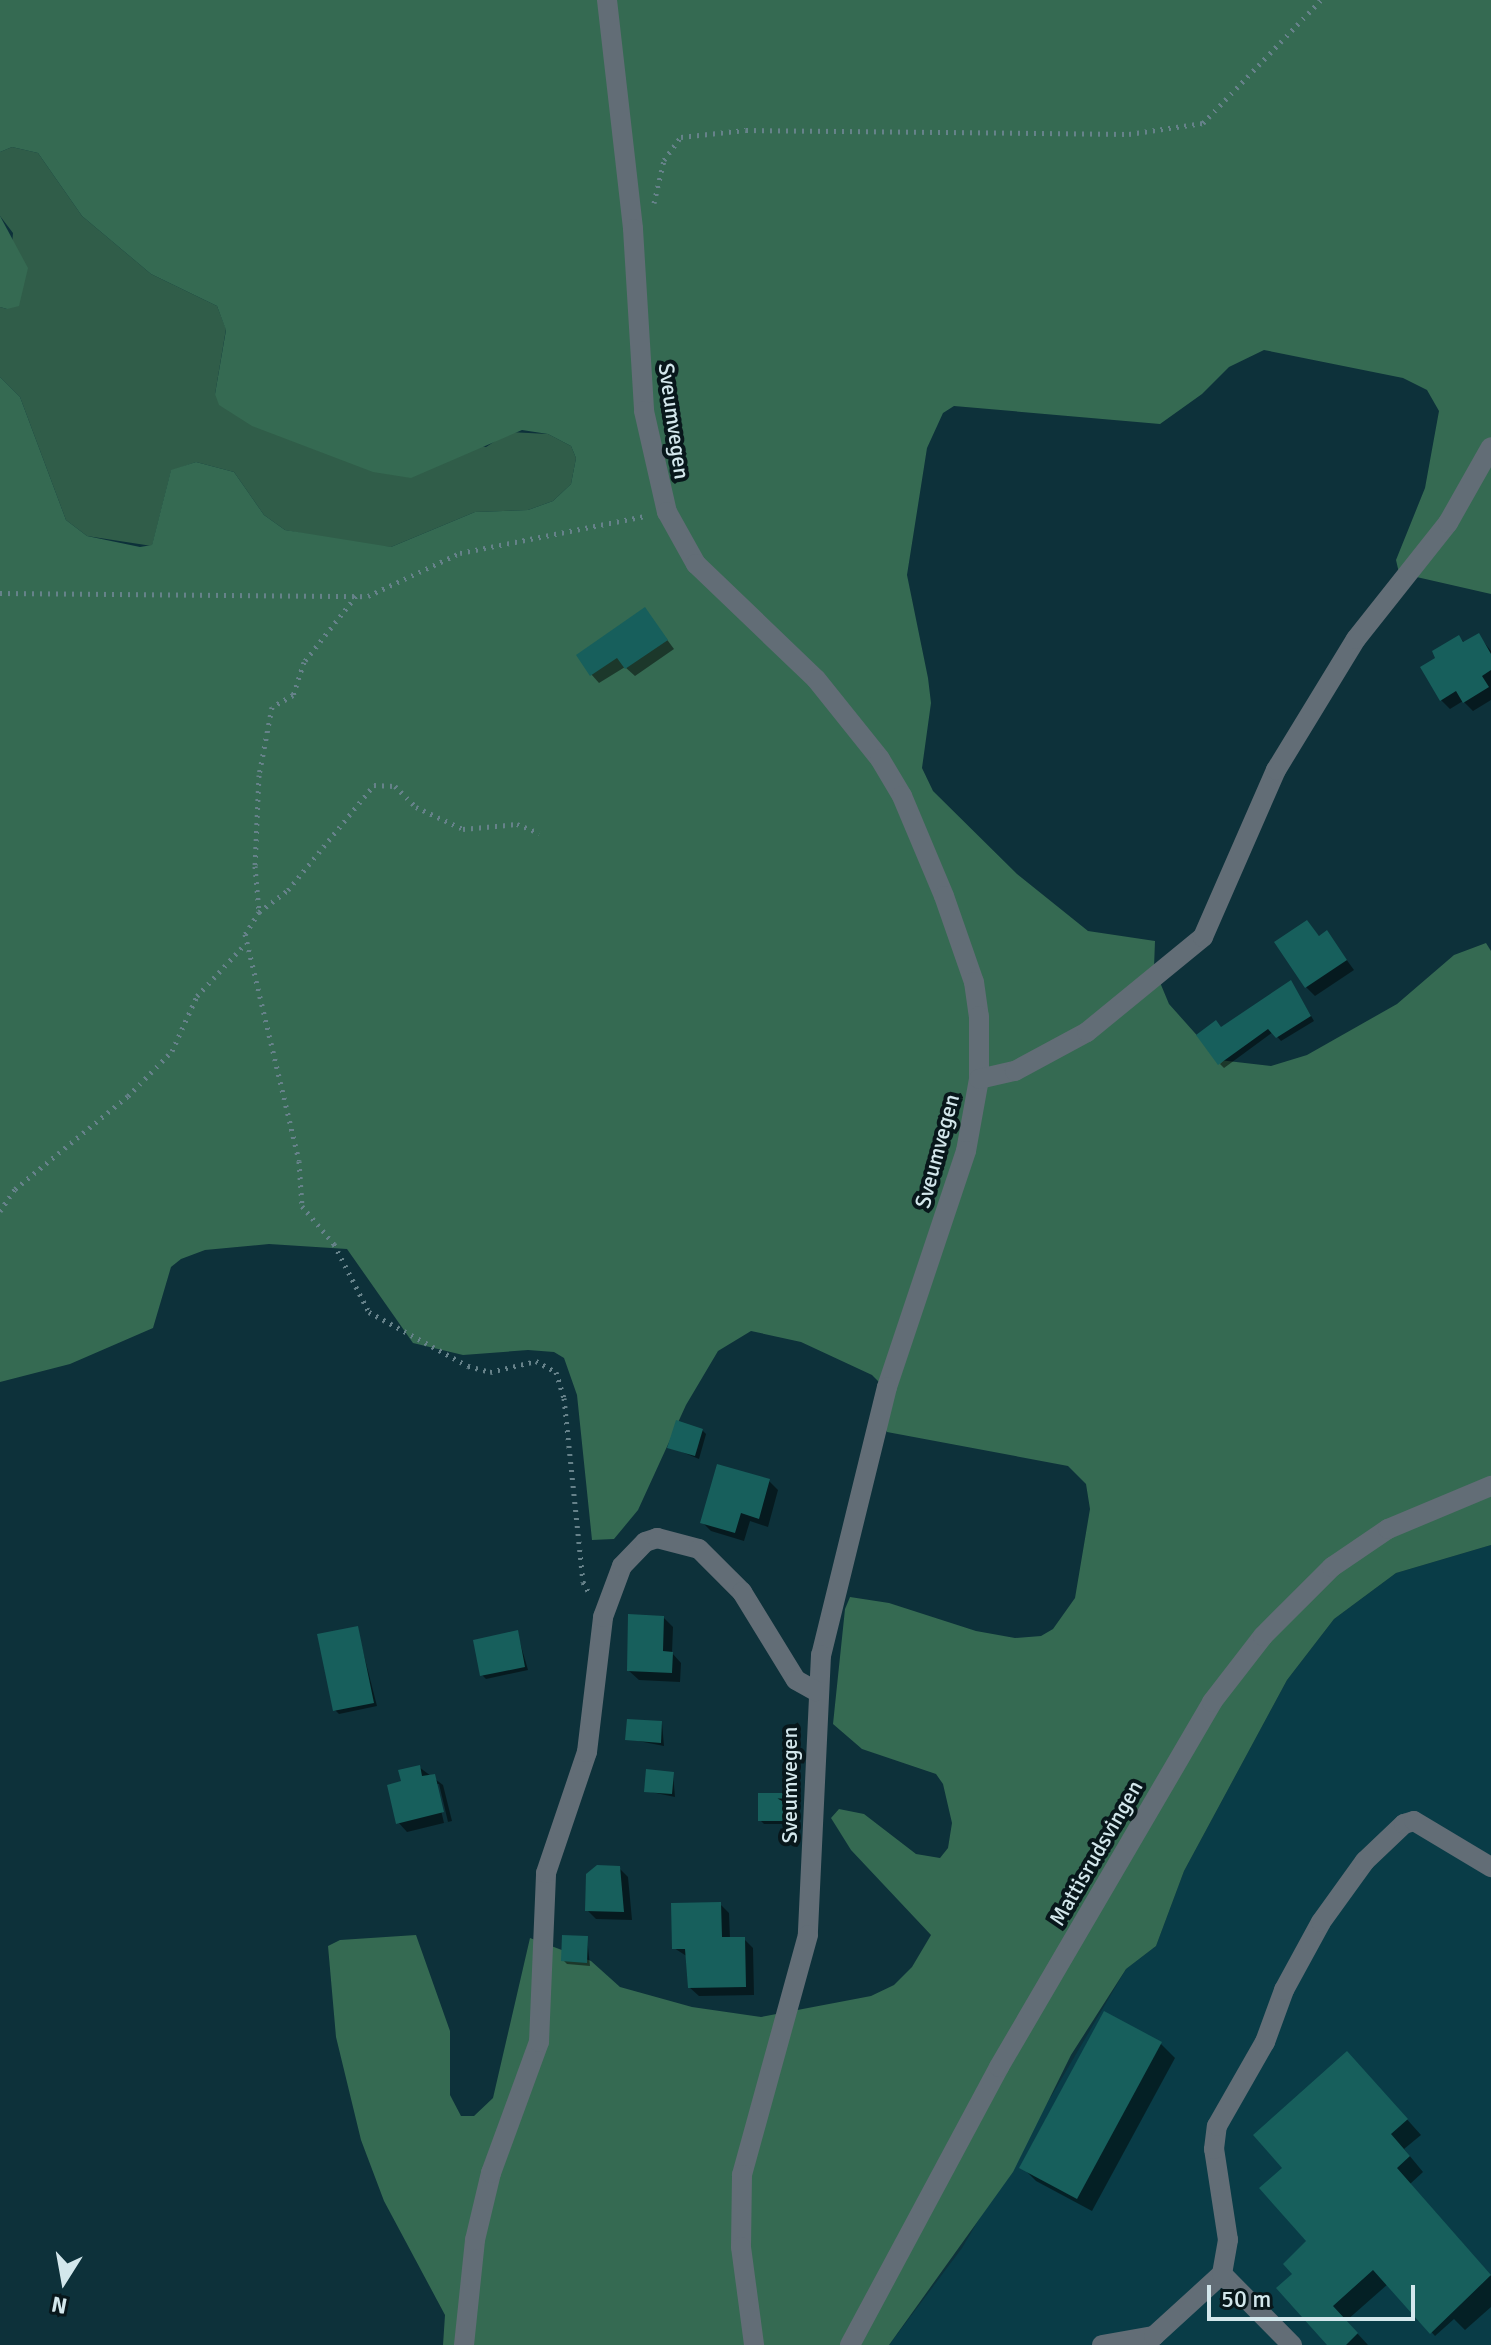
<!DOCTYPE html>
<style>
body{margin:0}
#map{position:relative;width:1491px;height:2345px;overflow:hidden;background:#0d313a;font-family:Signika,sans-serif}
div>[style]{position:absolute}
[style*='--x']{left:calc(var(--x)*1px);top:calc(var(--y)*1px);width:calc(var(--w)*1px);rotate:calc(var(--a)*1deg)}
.built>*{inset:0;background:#093c47}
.green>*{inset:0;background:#305d49}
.forest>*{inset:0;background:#356a52}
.shadow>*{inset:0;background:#0007}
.building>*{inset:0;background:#175f5c}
.path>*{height:5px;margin-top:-2.5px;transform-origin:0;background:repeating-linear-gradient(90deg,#66828a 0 2px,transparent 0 8px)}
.minor>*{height:20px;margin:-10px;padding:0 10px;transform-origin:10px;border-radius:10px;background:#626d76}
span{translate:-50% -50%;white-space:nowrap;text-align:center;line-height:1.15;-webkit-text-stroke:8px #08171b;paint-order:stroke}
.street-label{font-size:22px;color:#d3e7ec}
.north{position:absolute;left:24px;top:2241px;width:80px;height:80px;-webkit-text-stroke:6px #08171b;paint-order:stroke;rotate:191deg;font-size:22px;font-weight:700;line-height:32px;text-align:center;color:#d3e7ec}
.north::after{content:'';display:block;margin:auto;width:28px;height:36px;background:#d3e7ec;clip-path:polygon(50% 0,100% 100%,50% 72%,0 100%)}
.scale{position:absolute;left:1207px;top:2285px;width:208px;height:36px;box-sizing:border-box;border:4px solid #d3e7ec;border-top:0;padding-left:10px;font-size:24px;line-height:28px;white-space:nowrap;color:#d3e7ec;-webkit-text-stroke:6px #08171b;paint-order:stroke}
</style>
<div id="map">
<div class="built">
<div style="clip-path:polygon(1491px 1545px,1491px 2345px,889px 2345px,962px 2248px,1126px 1969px,1156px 1946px,1184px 1871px,1287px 1680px,1334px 1619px,1396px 1573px)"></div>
</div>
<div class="green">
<div style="clip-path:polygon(12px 147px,38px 153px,82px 216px,151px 274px,217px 306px,226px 329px,215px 394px,486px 447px,509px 432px,548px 434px,571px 446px,576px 458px,571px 484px,553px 501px,528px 510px,475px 512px,391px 547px,364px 546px,285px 530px,264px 515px,234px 472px,196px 462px,171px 471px,152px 546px,87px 536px,66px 520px,20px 397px,0 377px,0 307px,7px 309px,13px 233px,0 216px,0 152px)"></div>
</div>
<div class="forest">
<div style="clip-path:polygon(0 0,1491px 0,1491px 594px,1399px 573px,1396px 560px,1425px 488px,1439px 411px,1427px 390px,1403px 378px,1264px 350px,1229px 367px,1202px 394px,1160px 424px,954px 406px,943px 413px,927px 448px,907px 575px,928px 678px,931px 703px,922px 768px,933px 791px,1017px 874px,1088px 931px,1155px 941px,1154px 968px,1169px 1004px,1219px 1060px,1271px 1066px,1307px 1055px,1397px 1004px,1454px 955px,1486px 943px,1491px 951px,1491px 1545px,1396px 1573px,1334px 1619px,1287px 1680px,1184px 1871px,1156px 1946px,1126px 1969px,1071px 2055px,1013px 2172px,889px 2345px,443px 2345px,445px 2315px,384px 2201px,361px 2140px,336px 2037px,328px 1946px,340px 1940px,416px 1935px,450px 2031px,450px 2095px,461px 2116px,474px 2116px,493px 2098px,530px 1938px,591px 1961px,620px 1987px,692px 2007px,761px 2017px,871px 1996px,894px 1985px,912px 1967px,931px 1935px,851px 1850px,831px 1818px,839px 1809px,864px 1814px,916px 1854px,940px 1858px,948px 1848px,952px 1823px,943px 1784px,936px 1774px,862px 1749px,833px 1724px,845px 1609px,850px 1597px,889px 1603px,976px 1631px,1015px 1638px,1041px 1636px,1053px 1629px,1075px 1598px,1090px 1509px,1086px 1484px,1068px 1466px,887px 1432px,880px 1421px,881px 1384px,872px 1375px,801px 1342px,751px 1331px,718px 1351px,686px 1405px,638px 1510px,614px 1539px,592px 1540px,577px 1395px,564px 1358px,554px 1352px,528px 1350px,463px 1355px,413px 1343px,347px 1249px,269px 1244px,205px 1250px,181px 1259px,171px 1267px,153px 1328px,70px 1364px,0 1382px,0 377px,20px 397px,66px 520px,87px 536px,140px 547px,152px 545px,171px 470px,196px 462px,234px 472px,264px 515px,285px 530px,391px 547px,475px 512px,528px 510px,553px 501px,571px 484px,576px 458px,571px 446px,548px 434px,522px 430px,411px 478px,373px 472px,252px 426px,219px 405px,215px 394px,226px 330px,217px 306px,151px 274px,82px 216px,38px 153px,12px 147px,0 152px)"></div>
<div style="clip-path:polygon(0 216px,28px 268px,19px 306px,7px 309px,0 307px)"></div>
</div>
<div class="shadow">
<div style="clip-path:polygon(645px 610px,674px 649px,635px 676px,625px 667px,599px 683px,591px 674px)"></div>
<div style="clip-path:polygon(1478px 635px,1491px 651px,1491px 700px,1473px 711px,1463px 701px,1450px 709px,1441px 700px,1438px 659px,1459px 637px,1465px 643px)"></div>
<div style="clip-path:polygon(1307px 923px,1320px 937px,1327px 933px,1354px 970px,1315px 996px,1306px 987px)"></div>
<div style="clip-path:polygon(1294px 987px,1314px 1021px,1281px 1041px,1273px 1032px,1224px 1068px,1220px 1064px)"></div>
<div style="clip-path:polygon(702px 1430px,706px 1434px,699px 1459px,670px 1447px)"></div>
<div style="clip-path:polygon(769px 1481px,778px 1490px,768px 1527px,750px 1521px,744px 1541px,711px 1531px,702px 1522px)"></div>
<div style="clip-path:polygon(664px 1618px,673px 1627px,672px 1653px,681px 1663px,680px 1682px,639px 1680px,629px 1671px)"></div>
<div style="clip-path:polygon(357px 1628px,377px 1706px,339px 1714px,335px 1710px)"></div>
<div style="clip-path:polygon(517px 1632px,528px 1670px,486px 1679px,482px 1675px)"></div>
<div style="clip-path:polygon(662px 1723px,664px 1746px,628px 1739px)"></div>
<div style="clip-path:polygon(evenodd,419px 1767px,443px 1785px,452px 1821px,407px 1832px,398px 1822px,403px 1783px,419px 1767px,435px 1784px,439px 1784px,448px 1822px,444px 1823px,435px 1784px)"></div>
<div style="clip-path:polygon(673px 1774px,675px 1797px,646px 1791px)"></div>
<div style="clip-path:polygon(789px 1795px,793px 1824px,764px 1824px,760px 1820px)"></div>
<div style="clip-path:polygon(619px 1868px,628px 1877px,632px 1920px,596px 1919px,587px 1910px)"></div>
<div style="clip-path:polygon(720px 1904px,729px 1913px,730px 1939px,744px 1939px,753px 1948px,754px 1995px,699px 1996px,689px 1987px,688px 1957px,674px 1948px)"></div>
<div style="clip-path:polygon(587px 1938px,590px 1966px,567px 1964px,563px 1960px)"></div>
<div style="clip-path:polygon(1105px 2013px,1161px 2044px,1175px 2058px,1092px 2211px,1036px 2181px,1022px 2167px)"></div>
<div style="clip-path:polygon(1362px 2069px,1421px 2135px,1404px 2149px,1423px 2172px,1410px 2184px,1491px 2276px,1491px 2307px,1465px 2330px,1454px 2319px,1435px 2336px,1388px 2284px,1346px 2321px,1368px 2345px,1330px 2345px,1294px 2274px,1309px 2241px,1285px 2168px)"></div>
</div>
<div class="building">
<div style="clip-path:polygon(645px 607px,668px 640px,625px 669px,617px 658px,590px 676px,576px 655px)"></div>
<div style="clip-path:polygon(1479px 633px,1491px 654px,1491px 670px,1482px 676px,1489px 687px,1463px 703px,1456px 691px,1440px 701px,1420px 667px,1435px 658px,1432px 651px,1459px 635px,1463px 642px)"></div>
<div style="clip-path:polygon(1307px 920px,1319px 936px,1327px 930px,1347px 960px,1305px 988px,1274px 942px)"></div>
<div style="clip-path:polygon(1291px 980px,1311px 1016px,1276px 1038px,1268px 1029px,1218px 1065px,1196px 1035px,1216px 1020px,1221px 1027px)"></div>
<div style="clip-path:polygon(676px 1420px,703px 1429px,695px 1456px,667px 1448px)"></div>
<div style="clip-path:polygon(717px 1464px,770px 1479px,759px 1519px,741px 1513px,735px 1533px,700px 1523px)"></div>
<div style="clip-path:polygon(628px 1614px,664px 1616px,663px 1651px,673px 1652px,672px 1673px,627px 1671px)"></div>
<div style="clip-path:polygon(358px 1626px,374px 1703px,333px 1711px,317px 1634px)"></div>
<div style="clip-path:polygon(518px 1630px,525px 1667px,480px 1676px,473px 1640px)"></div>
<div style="clip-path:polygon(627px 1719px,662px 1721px,661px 1743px,625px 1740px)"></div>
<div style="clip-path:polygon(420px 1765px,422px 1776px,435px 1774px,444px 1812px,396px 1824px,387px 1785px,401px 1781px,398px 1770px)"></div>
<div style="clip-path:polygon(646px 1769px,674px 1772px,672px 1794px,644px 1792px)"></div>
<div style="clip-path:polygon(758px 1793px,790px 1793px,789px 1821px,758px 1821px)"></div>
<div style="clip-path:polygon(597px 1865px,620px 1866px,624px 1912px,585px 1911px,586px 1874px)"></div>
<div style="clip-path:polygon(721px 1902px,722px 1937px,745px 1937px,746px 1987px,688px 1988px,685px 1949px,672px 1949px,671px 1903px)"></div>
<div style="clip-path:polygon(562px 1935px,588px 1936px,587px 1963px,561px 1961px)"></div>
<div style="clip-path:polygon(1104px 2011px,1162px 2042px,1077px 2199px,1019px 2168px)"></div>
<div style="clip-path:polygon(1347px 2051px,1408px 2119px,1391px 2134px,1410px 2156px,1397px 2168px,1491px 2275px,1430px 2334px,1373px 2270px,1333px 2306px,1358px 2333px,1346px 2345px,1327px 2345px,1276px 2288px,1292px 2274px,1283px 2264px,1306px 2241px,1259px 2188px,1282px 2168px,1253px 2135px)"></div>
</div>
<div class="path">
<div style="--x:654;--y:203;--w:44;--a:-76.9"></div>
<div style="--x:664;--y:160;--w:29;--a:-54"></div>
<div style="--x:681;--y:137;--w:65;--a:-6.1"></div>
<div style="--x:746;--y:130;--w:383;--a:0.6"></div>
<div style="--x:1129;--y:134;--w:75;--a:-8.5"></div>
<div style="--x:1203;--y:123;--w:170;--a:-46.2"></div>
<div style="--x:0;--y:593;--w:368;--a:0.5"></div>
<div style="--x:368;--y:596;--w:102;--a:-25.1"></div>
<div style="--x:460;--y:553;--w:190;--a:-11.3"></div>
<div style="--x:356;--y:596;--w:84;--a:128.2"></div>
<div style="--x:304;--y:662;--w:35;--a:108"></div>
<div style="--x:293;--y:695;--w:24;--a:150"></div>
<div style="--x:272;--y:707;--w:69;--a:100.8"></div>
<div style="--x:259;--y:775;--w:91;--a:92.5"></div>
<div style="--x:255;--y:866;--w:46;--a:85"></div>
<div style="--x:259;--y:912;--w:26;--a:122"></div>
<div style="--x:245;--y:934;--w:233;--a:76.6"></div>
<div style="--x:299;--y:1161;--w:45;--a:86.2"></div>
<div style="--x:302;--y:1206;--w:50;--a:49.9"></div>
<div style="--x:334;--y:1244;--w:76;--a:62.8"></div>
<div style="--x:369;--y:1312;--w:113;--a:28.6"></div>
<div style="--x:468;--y:1366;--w:23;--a:15"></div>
<div style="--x:490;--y:1372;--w:47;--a:-13.4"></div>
<div style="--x:536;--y:1361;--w:23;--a:29"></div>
<div style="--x:556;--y:1372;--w:27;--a:73"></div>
<div style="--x:564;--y:1398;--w:185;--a:84.1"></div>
<div style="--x:583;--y:1582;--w:13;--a:61"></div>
<div style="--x:259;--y:912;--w:36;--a:-37"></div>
<div style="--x:288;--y:890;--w:136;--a:-50.7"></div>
<div style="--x:374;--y:785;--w:21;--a:3"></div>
<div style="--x:395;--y:786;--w:30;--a:45"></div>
<div style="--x:416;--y:807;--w:52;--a:25.1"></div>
<div style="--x:463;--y:829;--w:54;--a:-5.3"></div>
<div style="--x:517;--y:824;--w:24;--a:22"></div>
<div style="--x:0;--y:1211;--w:27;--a:-56"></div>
<div style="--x:15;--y:1189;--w:146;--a:-39.5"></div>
<div style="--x:128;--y:1096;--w:63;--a:-45.6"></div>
<div style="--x:172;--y:1051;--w:60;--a:-65.6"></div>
<div style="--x:197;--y:996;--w:72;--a:-47.2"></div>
</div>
<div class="minor">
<div style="--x:607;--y:0;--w:230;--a:83.5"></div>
<div style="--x:633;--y:229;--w:182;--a:86.5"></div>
<div style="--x:644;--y:411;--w:104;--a:77.2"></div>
<div style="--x:667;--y:512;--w:60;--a:60.9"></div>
<div style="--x:696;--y:564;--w:166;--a:43.8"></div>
<div style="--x:816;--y:679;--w:102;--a:51.3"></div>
<div style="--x:880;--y:759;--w:43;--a:59.3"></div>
<div style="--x:902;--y:796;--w:108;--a:67.2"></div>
<div style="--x:944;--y:896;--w:91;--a:70.8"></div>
<div style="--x:974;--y:982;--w:34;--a:82"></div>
<div style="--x:979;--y:1016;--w:63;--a:90"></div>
<div style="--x:979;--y:1079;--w:73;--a:100.2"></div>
<div style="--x:966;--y:1151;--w:249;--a:108.5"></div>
<div style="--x:887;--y:1387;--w:276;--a:103.8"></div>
<div style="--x:821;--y:1655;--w:280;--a:92.7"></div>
<div style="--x:808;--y:1935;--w:249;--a:105.4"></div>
<div style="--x:742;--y:2175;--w:72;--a:90.8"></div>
<div style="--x:741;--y:2247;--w:99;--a:82.4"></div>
<div style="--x:979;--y:1079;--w:37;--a:-13"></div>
<div style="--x:1015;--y:1071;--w:82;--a:-28.4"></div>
<div style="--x:1087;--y:1032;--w:150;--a:-39.3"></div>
<div style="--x:1203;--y:937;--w:182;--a:-66.4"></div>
<div style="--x:1276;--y:770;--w:153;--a:-58.6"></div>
<div style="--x:1356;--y:639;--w:148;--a:-51.6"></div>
<div style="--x:1448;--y:523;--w:87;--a:-60.5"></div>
<div style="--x:1222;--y:2274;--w:100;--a:45.4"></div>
<div style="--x:464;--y:2345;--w:106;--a:-84"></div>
<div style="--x:475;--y:2240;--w:69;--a:-76.6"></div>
<div style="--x:491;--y:2173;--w:140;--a:-69.9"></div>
<div style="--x:539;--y:2042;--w:169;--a:-87.6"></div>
<div style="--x:546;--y:1873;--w:128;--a:-71.3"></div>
<div style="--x:587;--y:1752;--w:136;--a:-83.2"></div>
<div style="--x:603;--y:1617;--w:54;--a:-69.6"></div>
<div style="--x:622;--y:1566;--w:33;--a:-46"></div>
<div style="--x:645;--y:1542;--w:13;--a:-18"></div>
<div style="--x:657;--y:1538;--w:43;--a:14.7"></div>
<div style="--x:699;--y:1549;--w:61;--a:45"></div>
<div style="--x:742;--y:1592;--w:103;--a:58.5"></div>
<div style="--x:796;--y:1680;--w:23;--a:29"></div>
<div style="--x:850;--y:2345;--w:315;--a:-61.8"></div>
<div style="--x:999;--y:2067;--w:423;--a:-59.7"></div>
<div style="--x:1212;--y:1702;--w:83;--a:-52.3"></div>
<div style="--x:1263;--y:1636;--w:98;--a:-45"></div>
<div style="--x:1332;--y:1567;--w:68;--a:-34.2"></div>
<div style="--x:1388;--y:1529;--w:112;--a:-22.7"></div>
<div style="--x:1102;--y:2345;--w:53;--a:-9.8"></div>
<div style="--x:1154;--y:2336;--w:92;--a:-42.4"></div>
<div style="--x:1222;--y:2274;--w:35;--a:-80"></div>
<div style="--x:1228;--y:2240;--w:92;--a:-98.7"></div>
<div style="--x:1214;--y:2149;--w:23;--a:-83"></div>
<div style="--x:1217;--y:2126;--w:97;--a:-60.3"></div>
<div style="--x:1265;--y:2042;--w:55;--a:-69.9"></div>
<div style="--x:1284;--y:1990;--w:77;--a:-61.4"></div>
<div style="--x:1321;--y:1922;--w:75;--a:-54.2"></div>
<div style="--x:1365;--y:1861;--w:54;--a:-43.5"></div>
<div style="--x:1404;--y:1824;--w:10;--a:-17"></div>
<div style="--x:1414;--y:1821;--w:90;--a:30.9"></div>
</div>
<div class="street-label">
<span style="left:674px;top:421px;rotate:82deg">Sveumvegen</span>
<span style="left:937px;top:1151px;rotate:-75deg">Sveumvegen</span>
<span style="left:790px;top:1785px;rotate:-90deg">Sveumvegen</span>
<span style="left:1096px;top:1853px;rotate:-60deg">Mattisrudsvingen</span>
</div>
<div class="north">N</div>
<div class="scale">50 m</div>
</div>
